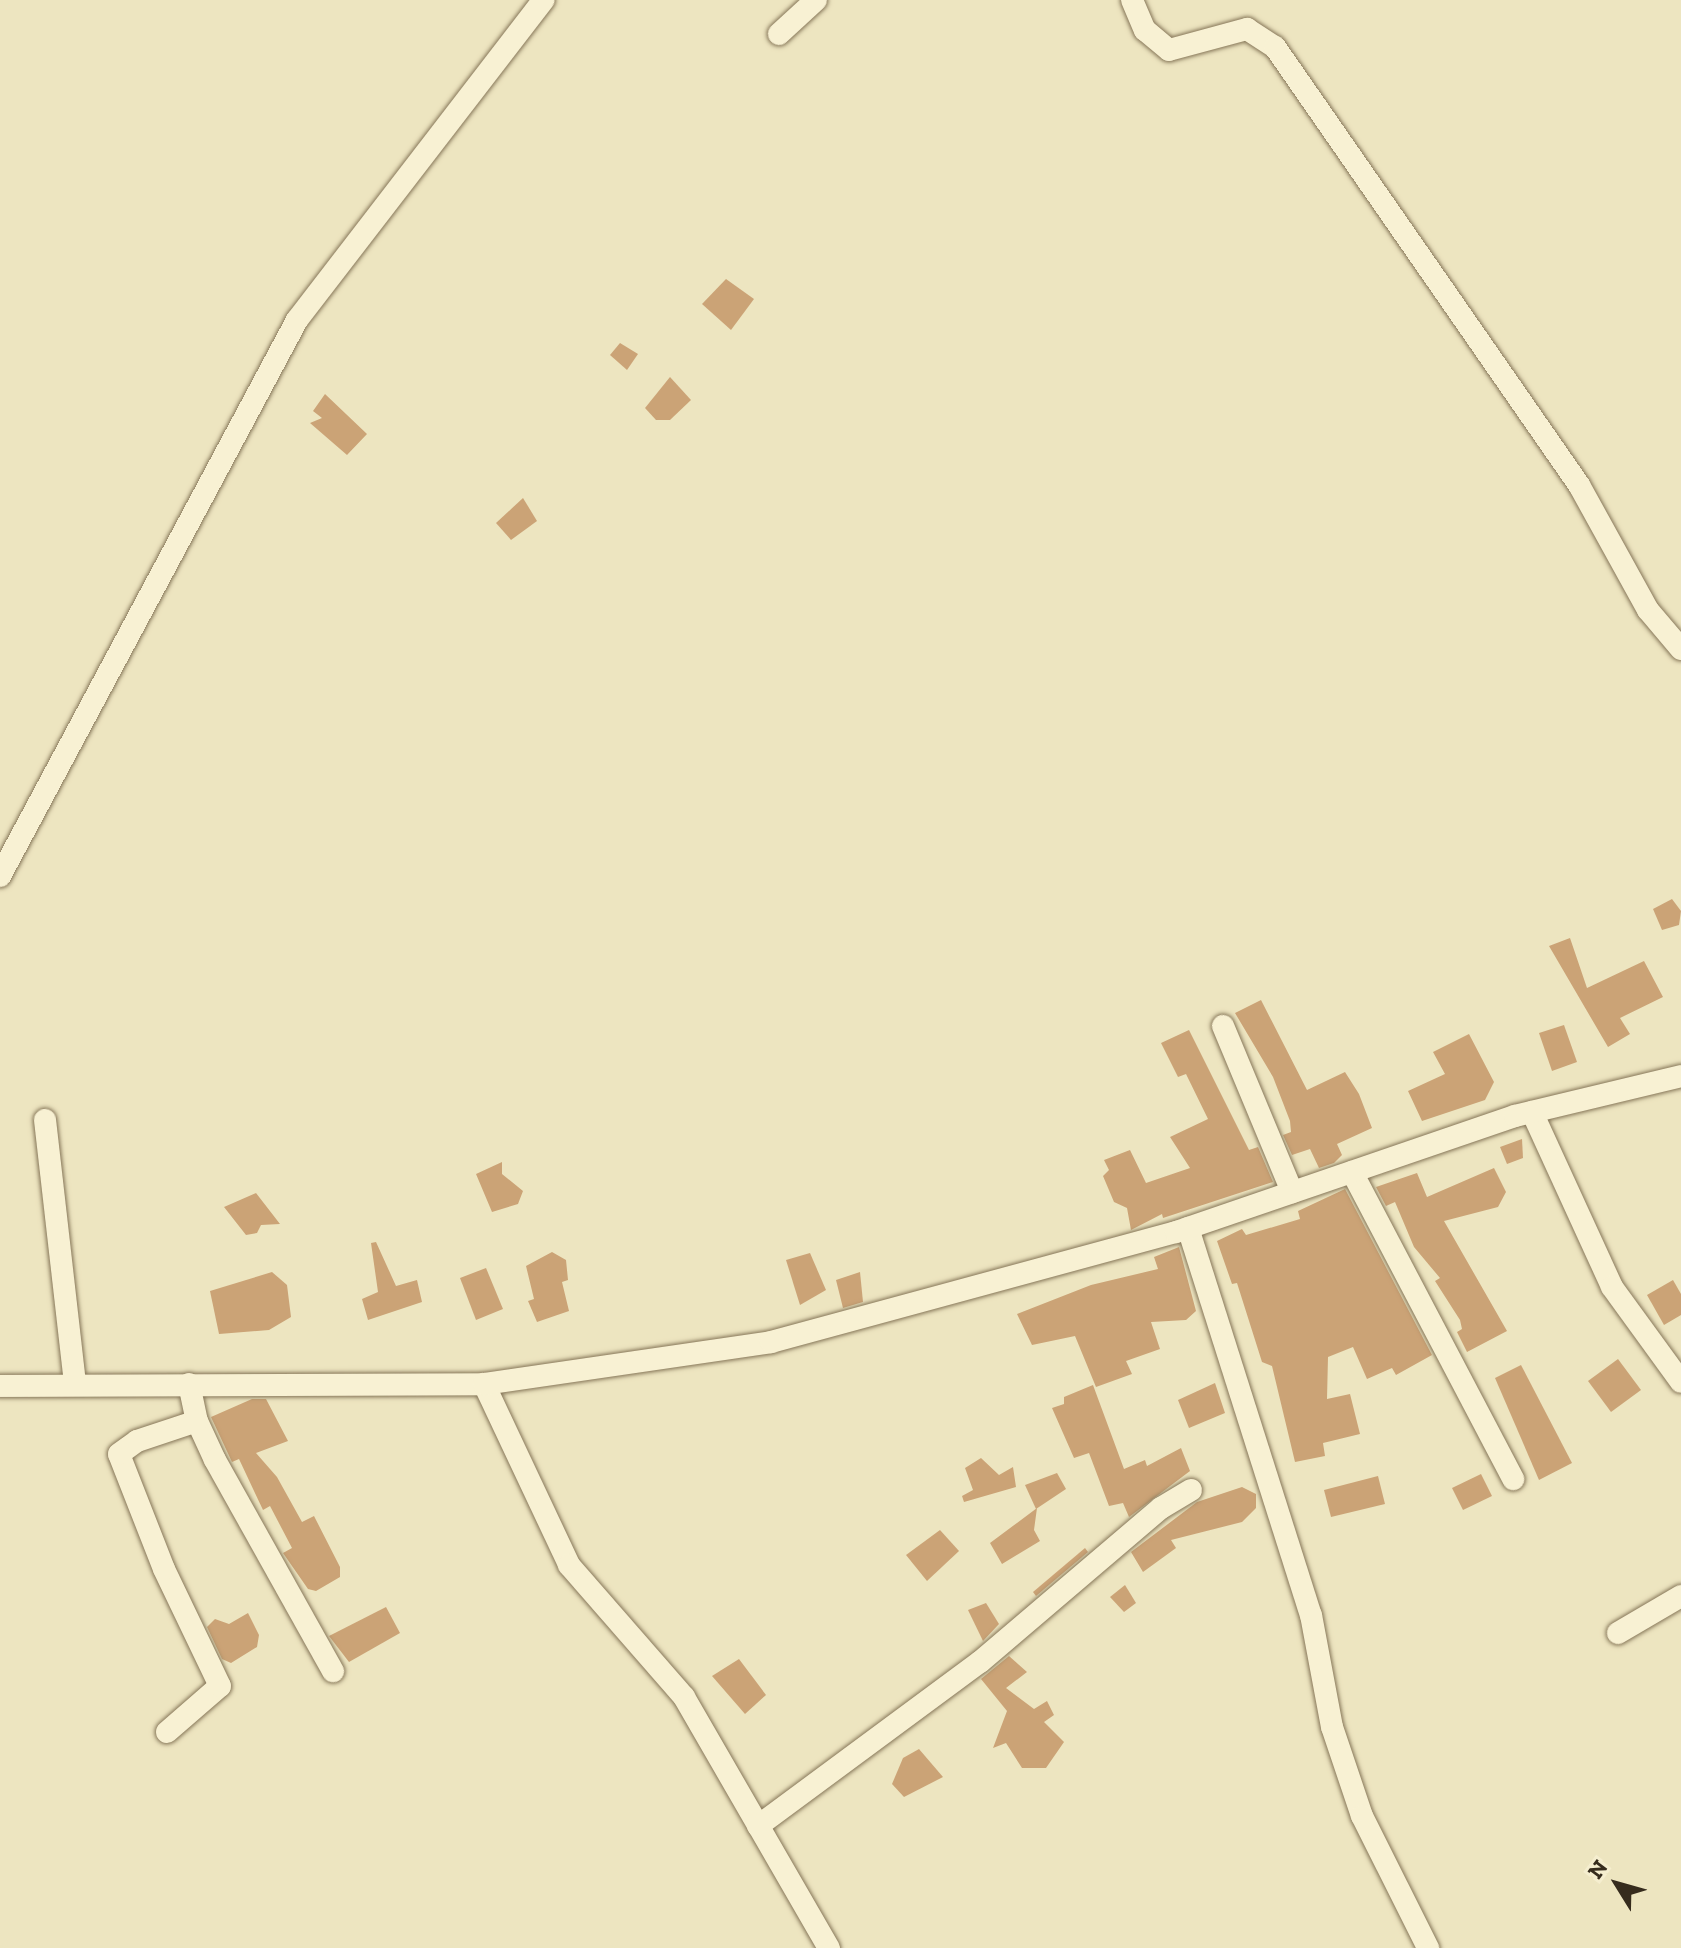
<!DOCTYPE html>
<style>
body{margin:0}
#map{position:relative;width:1681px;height:1948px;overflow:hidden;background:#ede5c0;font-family:"Zilla Slab",serif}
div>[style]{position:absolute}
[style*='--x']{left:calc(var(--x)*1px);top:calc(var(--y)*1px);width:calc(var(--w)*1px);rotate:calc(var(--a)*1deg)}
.building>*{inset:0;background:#cba376}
.roads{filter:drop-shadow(0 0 2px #867658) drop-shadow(0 0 2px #867658)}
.minor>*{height:22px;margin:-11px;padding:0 11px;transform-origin:11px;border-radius:11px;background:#f8f1d3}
span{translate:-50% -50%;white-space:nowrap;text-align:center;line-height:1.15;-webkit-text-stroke:7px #f5eecf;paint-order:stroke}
.north{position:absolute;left:1577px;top:1844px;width:80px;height:80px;-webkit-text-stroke:6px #f5eecf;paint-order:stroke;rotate:307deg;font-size:22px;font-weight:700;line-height:32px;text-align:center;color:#362c1d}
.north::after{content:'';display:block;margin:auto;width:28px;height:36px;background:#362c1d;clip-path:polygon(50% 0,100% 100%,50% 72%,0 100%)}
</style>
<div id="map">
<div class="building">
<div style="clip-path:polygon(726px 279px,754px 299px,731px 330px,702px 304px)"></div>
<div style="clip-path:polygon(620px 343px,638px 354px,627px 370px,610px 355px)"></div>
<div style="clip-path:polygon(670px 377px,691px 400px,670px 420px,656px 420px,645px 408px)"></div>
<div style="clip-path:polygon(325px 394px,367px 434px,347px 455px,310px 423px,322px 418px,313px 411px)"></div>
<div style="clip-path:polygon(523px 498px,537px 521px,511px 540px,496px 523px)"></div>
<div style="clip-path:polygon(1672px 899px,1681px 911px,1679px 925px,1662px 930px,1653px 909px)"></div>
<div style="clip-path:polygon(1570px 938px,1587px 988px,1644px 961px,1663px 997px,1620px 1018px,1630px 1034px,1608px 1047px,1549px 946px)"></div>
<div style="clip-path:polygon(1261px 1000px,1307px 1090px,1345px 1072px,1359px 1094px,1372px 1128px,1337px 1144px,1342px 1155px,1334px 1163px,1319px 1168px,1310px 1149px,1292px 1155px,1283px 1135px,1291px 1132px,1290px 1121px,1273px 1077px,1235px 1013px)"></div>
<div style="clip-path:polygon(1564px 1025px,1577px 1062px,1552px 1071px,1539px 1033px)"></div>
<div style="clip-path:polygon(1189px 1030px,1249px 1150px,1258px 1147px,1273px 1182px,1163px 1218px,1162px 1214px,1131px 1230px,1127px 1208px,1114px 1202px,1103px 1176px,1109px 1170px,1104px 1160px,1130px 1150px,1146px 1183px,1190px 1168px,1170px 1137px,1208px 1119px,1186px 1074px,1178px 1077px,1161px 1043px)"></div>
<div style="clip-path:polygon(1469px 1034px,1494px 1082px,1485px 1100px,1422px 1121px,1408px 1091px,1445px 1074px,1433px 1052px)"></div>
<div style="clip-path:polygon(1522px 1139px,1523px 1158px,1507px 1164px,1500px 1147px)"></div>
<div style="clip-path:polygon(502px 1162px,502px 1174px,523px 1191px,518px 1204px,492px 1212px,476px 1174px)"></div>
<div style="clip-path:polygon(1494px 1168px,1506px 1192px,1498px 1207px,1444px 1221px,1507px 1331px,1467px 1352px,1457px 1332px,1462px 1329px,1460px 1320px,1435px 1281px,1440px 1278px,1414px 1247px,1395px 1202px,1386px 1206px,1376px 1187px,1417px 1173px,1427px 1197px)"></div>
<div style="clip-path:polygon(1345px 1189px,1432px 1355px,1396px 1375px,1392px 1368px,1367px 1379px,1353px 1347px,1328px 1357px,1327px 1399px,1350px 1394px,1360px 1434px,1323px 1443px,1325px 1456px,1295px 1462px,1272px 1366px,1262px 1362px,1237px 1283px,1232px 1284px,1217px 1241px,1242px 1229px,1246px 1235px,1300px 1219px,1298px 1211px)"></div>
<div style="clip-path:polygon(256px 1193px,280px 1224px,261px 1225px,257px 1233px,246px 1235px,224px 1207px)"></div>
<div style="clip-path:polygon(376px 1242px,396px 1286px,417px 1280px,422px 1302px,368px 1320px,362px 1299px,378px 1292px,371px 1243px)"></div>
<div style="clip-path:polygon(1179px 1247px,1196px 1311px,1186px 1320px,1151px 1322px,1160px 1349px,1126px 1361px,1132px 1374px,1096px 1387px,1075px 1336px,1032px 1345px,1017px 1314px,1091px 1285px,1158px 1269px,1154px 1257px)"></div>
<div style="clip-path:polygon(552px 1252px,566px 1260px,568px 1280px,562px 1282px,569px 1311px,537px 1322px,528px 1301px,534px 1299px,526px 1266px)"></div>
<div style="clip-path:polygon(810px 1253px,826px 1290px,800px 1305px,786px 1260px)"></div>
<div style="clip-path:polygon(486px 1268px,503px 1309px,476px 1320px,460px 1278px)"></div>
<div style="clip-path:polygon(272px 1272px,287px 1285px,291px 1317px,269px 1330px,219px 1334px,210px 1291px)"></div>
<div style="clip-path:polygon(860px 1272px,863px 1302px,843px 1308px,836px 1280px)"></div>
<div style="clip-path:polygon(1673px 1280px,1681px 1294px,1681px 1315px,1664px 1325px,1647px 1295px)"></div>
<div style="clip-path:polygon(1618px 1359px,1641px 1390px,1611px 1412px,1588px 1381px)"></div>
<div style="clip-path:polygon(1521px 1365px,1572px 1463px,1539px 1480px,1495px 1378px)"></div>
<div style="clip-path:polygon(1215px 1383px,1225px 1413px,1189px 1428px,1178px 1400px)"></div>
<div style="clip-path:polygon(1093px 1385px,1124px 1469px,1145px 1460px,1147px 1466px,1181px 1448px,1190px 1471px,1129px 1517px,1123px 1503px,1109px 1506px,1089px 1453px,1074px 1458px,1052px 1408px,1064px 1404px,1064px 1397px)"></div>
<div style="clip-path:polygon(252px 1399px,266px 1399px,288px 1441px,256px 1453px,277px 1477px,302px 1522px,314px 1516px,340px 1567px,340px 1577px,316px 1591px,308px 1589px,283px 1553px,292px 1548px,270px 1506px,263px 1510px,239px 1459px,232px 1462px,211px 1417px)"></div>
<div style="clip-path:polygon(981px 1458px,999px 1475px,1013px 1467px,1016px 1487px,964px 1502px,962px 1496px,973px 1490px,965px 1468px)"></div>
<div style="clip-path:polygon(1057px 1473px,1066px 1489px,1036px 1509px,1025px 1485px)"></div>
<div style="clip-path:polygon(1481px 1474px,1492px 1496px,1463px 1510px,1452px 1488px)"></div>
<div style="clip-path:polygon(1378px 1476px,1385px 1504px,1331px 1517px,1324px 1490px)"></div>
<div style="clip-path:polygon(1242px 1487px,1256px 1494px,1256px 1508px,1242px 1522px,1171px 1540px,1176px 1548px,1143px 1572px,1131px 1552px,1197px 1502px)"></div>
<div style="clip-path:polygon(1037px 1508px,1034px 1530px,1040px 1541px,1002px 1564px,990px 1543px)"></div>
<div style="clip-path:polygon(940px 1530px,959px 1551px,927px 1581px,906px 1555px)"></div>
<div style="clip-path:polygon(1085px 1548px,1088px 1552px,1036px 1596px,1033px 1592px)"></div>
<div style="clip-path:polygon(1125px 1585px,1136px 1603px,1124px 1612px,1110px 1597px)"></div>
<div style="clip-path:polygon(986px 1603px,999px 1624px,983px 1641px,968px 1610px)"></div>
<div style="clip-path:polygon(386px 1607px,400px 1633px,349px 1662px,329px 1636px)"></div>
<div style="clip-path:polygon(248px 1613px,259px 1635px,257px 1647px,231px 1663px,222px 1659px,207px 1627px,215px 1619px,229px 1624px)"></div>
<div style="clip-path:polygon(1009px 1656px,1027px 1672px,1006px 1688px,1034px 1709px,1047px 1701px,1054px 1715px,1044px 1722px,1064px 1742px,1046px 1768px,1022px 1768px,1006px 1743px,993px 1748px,1007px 1711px,981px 1679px)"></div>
<div style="clip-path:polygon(739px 1659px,766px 1695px,745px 1714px,712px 1676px)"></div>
<div style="clip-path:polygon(919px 1749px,943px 1777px,904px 1797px,892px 1784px,903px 1758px)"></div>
</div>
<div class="roads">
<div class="minor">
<div style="--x:1132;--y:0;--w:33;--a:67"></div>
<div style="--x:1145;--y:30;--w:31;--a:40"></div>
<div style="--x:1169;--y:50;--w:81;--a:-15.1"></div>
<div style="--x:1247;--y:29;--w:33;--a:33"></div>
<div style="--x:1275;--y:47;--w:533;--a:55.24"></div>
<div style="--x:1579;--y:485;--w:143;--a:61.1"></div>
<div style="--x:1648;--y:610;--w:51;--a:49.8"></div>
<div style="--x:779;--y:34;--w:50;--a:-42.6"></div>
<div style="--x:0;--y:876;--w:630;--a:-61.89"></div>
<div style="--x:297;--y:320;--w:404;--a:-52.4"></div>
<div style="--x:1223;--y:1026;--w:180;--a:67.4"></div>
<div style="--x:1532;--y:1112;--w:192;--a:65.4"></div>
<div style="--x:1612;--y:1287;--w:117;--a:54"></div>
<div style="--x:45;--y:1120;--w:266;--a:83.5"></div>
<div style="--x:1352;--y:1172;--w:347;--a:62.3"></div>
<div style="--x:1188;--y:1228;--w:406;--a:72.4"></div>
<div style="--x:1311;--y:1615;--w:114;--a:79.4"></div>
<div style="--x:1332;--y:1727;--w:94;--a:71.4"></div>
<div style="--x:1362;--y:1816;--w:148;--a:63.4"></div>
<div style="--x:189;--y:1384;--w:38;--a:78"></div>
<div style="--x:197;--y:1421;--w:43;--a:65.2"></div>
<div style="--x:215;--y:1460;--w:242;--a:60.8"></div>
<div style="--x:484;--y:1384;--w:200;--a:64.8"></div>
<div style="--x:569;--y:1565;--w:175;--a:48.9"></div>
<div style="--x:684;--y:1697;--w:290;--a:60"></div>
<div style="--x:0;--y:1386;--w:484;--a:-0.2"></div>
<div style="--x:484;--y:1384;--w:290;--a:-8.3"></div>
<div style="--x:771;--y:1342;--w:420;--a:-15.2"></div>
<div style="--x:1176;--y:1232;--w:358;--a:-18.9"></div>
<div style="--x:1515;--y:1116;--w:171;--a:-13.5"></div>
<div style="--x:1618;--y:1633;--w:73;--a:-30.4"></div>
<div style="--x:167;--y:1732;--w:70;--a:-41"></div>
<div style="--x:220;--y:1686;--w:130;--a:-115.6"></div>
<div style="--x:164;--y:1569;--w:123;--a:-111.4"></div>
<div style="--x:119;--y:1454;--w:22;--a:-36"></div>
<div style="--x:137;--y:1441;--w:63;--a:-18.4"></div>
<div style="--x:758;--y:1826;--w:276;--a:-36.5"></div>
<div style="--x:980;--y:1662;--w:238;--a:-40.4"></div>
<div style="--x:1161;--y:1508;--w:35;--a:-31"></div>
</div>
</div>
<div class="north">N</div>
</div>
